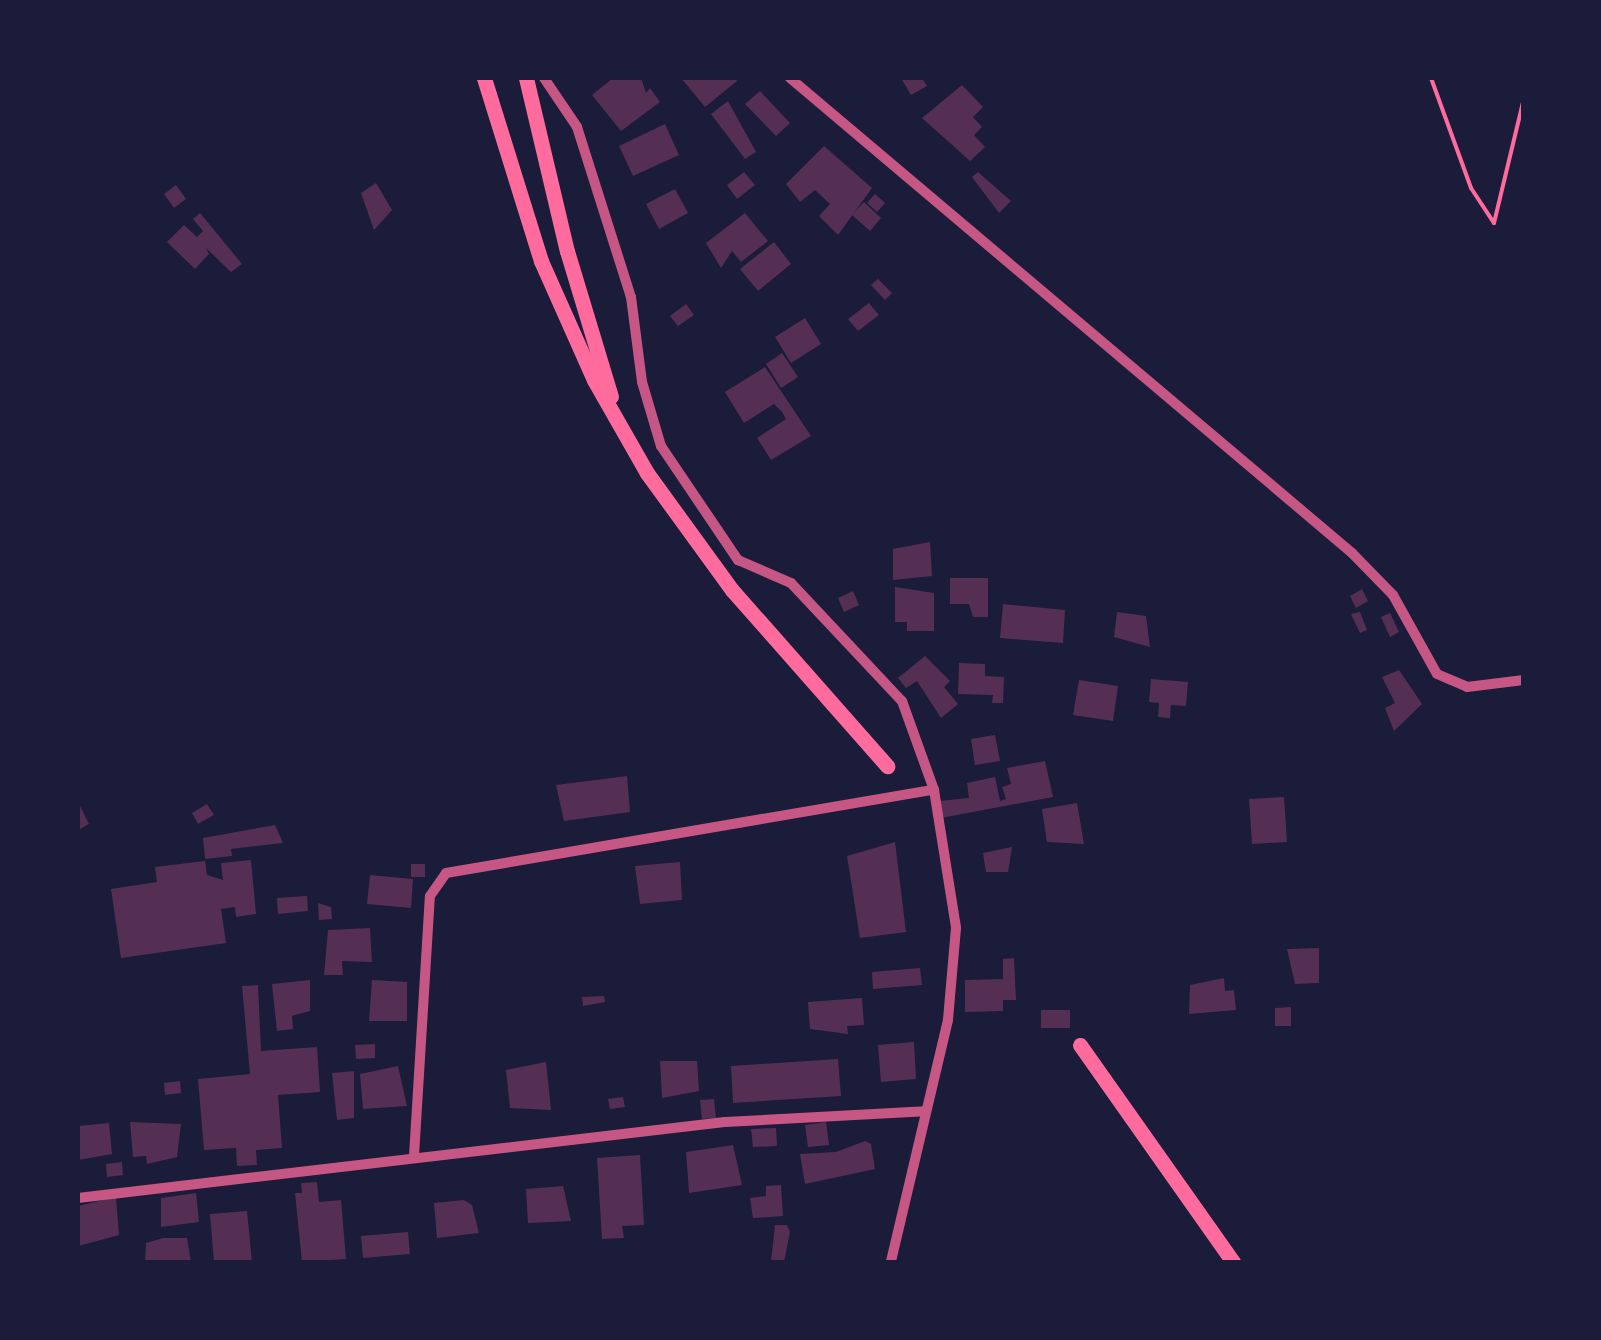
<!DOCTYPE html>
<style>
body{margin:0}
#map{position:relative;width:1601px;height:1340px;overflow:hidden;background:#1b1b3a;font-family:"Asap Condensed",sans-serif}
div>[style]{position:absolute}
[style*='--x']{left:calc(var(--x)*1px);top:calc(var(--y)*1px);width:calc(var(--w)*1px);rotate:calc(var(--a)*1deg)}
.building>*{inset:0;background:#542f53}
.path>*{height:4px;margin:-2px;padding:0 2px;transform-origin:2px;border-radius:2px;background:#ff6b9d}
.minor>*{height:10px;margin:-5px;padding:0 5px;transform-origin:5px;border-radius:5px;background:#c65784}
.secondary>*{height:15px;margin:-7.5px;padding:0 7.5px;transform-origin:7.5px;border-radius:7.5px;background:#ff6b9d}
span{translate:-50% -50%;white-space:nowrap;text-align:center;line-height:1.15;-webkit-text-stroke:10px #1b1b3a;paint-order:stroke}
.frame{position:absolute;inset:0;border:80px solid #1b1b3a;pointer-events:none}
</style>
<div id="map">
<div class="building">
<div style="clip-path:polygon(613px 78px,641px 78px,646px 93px,650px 88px,660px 102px,621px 131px,592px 95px)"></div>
<div style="clip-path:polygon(681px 78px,735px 78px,737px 81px,705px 107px)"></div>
<div style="clip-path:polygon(901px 78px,922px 78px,927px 86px,911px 95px)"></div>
<div style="clip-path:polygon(962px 85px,983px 107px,973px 117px,982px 127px,974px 135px,985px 147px,970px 161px,922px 118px)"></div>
<div style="clip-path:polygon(760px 91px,790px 123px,776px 136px,745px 104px)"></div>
<div style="clip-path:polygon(728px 101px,756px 152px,745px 159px,711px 114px)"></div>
<div style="clip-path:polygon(665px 124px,679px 155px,633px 176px,619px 146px)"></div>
<div style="clip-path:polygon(824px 146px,872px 188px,838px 235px,819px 216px,830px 204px,815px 190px,800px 202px,786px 184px)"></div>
<div style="clip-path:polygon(744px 172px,755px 185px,737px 199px,727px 185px)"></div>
<div style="clip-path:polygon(978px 172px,1011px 201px,999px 213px,972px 177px)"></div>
<div style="clip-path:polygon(376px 183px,392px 210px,374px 230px,361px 193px)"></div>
<div style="clip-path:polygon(176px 185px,186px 199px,174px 208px,164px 194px)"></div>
<div style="clip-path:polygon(675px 189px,688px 213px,659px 229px,646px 204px)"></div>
<div style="clip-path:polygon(875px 194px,885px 203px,877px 212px,867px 203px)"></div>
<div style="clip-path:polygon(864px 202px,881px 218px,870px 231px,852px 215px)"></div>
<div style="clip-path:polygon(200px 213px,242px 264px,231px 272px,206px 248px,209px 254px,195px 269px,167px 242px,184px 225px,197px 237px,203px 231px,193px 219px)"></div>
<div style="clip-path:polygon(745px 213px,768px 241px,741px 262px,732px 251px,721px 268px,706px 243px)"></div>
<div style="clip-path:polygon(774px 242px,791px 264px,758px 291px,740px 269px)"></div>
<div style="clip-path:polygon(878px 279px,892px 293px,885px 300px,871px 285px)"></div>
<div style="clip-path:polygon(869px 303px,879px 315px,858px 331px,848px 319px)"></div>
<div style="clip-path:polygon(686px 304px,694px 315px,678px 326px,670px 316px)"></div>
<div style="clip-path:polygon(805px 318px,821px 344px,791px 363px,775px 337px)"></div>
<div style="clip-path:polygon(782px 353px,798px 377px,781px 388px,766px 364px)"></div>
<div style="clip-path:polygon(765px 367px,811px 436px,771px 460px,757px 438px,786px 419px,782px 412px,774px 404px,744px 423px,725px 392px)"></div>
<div style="clip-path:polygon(930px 542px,932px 576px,893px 580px,893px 549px)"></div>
<div style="clip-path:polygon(950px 578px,988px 578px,988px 617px,973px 617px,969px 604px,950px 604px)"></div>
<div style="clip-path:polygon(895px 587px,934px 593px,934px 631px,907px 631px,907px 622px,895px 622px)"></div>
<div style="clip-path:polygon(1362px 589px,1368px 601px,1356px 608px,1350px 596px)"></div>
<div style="clip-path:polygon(853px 591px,859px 605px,844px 612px,838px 598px)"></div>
<div style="clip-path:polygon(1003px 604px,1065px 610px,1063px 643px,1000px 638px)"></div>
<div style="clip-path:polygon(1117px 612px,1146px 616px,1150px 647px,1114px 637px)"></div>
<div style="clip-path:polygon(1360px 612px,1367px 630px,1360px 633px,1351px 614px)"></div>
<div style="clip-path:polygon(1390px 613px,1399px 632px,1390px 637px,1381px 617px)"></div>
<div style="clip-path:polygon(925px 656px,950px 681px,944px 687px,958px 704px,941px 718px,917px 681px,906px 688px,898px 678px)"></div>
<div style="clip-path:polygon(959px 663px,985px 664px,985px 676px,1004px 677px,1003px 703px,992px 703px,993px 695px,958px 694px)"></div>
<div style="clip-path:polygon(1399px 670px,1422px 704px,1394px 731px,1385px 708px,1395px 703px,1382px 677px)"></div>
<div style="clip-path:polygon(1151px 679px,1188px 682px,1186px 706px,1171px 705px,1170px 718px,1158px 717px,1159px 703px,1149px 702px)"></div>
<div style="clip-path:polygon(1079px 680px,1118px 686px,1113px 721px,1073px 715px)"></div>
<div style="clip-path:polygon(995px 735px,1000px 761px,975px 765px,971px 739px)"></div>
<div style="clip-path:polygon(1045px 761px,1053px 797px,941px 818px,939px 801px,969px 798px,967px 783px,995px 777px,1000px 801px,1006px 799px,1002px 787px,1011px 784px,1007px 768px)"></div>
<div style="clip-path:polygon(627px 776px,630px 812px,564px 821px,556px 785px)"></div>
<div style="clip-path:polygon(1284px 797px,1287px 842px,1252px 844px,1249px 799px)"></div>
<div style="clip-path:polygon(78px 802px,89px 824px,78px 830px)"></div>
<div style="clip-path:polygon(1077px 803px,1084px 844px,1047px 842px,1042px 809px)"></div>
<div style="clip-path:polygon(207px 804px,214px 815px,198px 824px,192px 813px)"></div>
<div style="clip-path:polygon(275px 825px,283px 843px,231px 849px,232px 856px,205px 859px,203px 838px)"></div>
<div style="clip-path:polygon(895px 842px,906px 932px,860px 938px,847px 856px)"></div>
<div style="clip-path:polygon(1012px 847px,1008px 872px,986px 872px,983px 853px)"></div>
<div style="clip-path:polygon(251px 860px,256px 914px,236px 917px,235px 907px,221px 909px,226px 943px,121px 958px,111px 889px,157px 882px,155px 867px,205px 861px,207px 875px,223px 880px,221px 863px)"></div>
<div style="clip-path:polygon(680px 862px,682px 900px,640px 904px,635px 866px)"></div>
<div style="clip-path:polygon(411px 864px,425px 864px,425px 877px,411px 877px)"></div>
<div style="clip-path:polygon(370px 875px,413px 879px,411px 908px,367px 904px)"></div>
<div style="clip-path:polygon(307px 896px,308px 911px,278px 914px,277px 898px)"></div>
<div style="clip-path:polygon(318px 903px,331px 907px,332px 919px,319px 920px)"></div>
<div style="clip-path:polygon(370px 928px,372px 962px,342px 961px,343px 975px,324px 975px,328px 930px)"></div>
<div style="clip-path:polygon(1319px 948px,1319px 983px,1295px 984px,1287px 949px)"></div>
<div style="clip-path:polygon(1014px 958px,1016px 1000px,1003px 1000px,1003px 1011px,965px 1012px,965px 980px,1003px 979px,1003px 959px)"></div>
<div style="clip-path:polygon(920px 968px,922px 985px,873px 989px,872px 972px)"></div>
<div style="clip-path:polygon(1224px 978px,1225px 991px,1234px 990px,1236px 1010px,1189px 1014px,1190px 985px)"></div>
<div style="clip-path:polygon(310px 980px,310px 1011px,292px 1016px,293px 1029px,277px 1031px,272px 984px)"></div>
<div style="clip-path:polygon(372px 980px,407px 982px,407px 1021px,369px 1021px)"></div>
<div style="clip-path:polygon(258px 985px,261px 1051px,317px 1047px,320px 1092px,278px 1095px,282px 1148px,256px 1150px,257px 1165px,237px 1166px,236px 1148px,204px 1150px,198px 1079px,250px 1074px,242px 986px)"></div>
<div style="clip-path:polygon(604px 996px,605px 1002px,583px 1006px,582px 997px)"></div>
<div style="clip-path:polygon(862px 998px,864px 1025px,847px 1026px,848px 1034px,810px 1029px,808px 1002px)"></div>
<div style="clip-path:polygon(1291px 1007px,1291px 1026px,1275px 1026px,1275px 1008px)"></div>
<div style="clip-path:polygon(1041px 1010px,1070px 1010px,1070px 1028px,1041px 1028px)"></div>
<div style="clip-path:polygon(914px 1042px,916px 1079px,881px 1082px,878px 1045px)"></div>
<div style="clip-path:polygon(375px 1044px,375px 1058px,356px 1059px,355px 1045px)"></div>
<div style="clip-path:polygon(838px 1059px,841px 1096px,733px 1103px,731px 1066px)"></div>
<div style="clip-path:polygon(660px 1061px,697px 1061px,699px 1091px,662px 1098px)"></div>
<div style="clip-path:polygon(546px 1062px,551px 1110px,510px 1108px,506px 1070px)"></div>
<div style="clip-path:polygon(398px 1066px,407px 1106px,363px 1109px,360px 1074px)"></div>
<div style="clip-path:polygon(354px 1071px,354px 1118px,337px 1120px,332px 1073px)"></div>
<div style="clip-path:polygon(180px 1081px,181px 1093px,165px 1095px,164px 1083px)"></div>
<div style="clip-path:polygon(623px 1097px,625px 1107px,610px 1109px,608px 1099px)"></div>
<div style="clip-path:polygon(714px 1099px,716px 1118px,702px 1119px,700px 1100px)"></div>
<div style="clip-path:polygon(130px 1122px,181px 1124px,177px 1157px,147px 1164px,146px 1156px,133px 1157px)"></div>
<div style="clip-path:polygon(826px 1122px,829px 1145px,808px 1147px,805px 1125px)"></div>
<div style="clip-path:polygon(109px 1123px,112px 1154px,78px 1160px,78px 1126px)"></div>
<div style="clip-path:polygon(776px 1128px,777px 1146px,753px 1147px,751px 1129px)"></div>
<div style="clip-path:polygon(865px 1141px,871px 1144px,875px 1169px,805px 1184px,800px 1154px,836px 1152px)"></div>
<div style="clip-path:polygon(733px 1145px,742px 1185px,689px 1193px,686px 1152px)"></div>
<div style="clip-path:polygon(640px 1155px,644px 1225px,622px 1226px,624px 1238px,602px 1239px,597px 1158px)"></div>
<div style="clip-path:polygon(122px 1162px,123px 1175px,107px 1177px,106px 1164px)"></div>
<div style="clip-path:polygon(317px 1182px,319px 1202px,341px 1200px,346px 1259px,302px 1262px,295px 1193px,302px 1193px,301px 1183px)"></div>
<div style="clip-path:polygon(781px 1185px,783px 1216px,753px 1218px,750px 1198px,766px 1196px,766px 1186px)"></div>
<div style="clip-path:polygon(563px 1186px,571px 1221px,528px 1223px,526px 1189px)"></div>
<div style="clip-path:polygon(196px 1193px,199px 1222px,161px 1227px,161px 1198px)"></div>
<div style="clip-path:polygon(116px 1197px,119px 1235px,78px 1246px,78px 1206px)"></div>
<div style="clip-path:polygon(464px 1200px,472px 1205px,479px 1233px,437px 1238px,434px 1203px)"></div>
<div style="clip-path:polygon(247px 1211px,252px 1262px,214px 1262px,210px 1214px)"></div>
<div style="clip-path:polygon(775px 1225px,787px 1225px,790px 1232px,784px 1262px,771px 1262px)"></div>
<div style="clip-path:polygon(408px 1232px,410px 1254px,363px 1258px,361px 1236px)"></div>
<div style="clip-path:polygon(163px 1238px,187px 1238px,191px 1262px,145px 1262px,146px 1243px)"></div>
</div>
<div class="path">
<div style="--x:1431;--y:78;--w:117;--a:70"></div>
<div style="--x:1471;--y:188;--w:42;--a:56.7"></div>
<div style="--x:1494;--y:223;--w:129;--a:-76.5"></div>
</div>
<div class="minor">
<div style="--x:544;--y:78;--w:59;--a:56"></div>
<div style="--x:577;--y:127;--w:178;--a:72.4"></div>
<div style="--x:631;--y:297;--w:86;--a:82.6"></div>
<div style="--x:642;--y:382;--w:67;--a:73.5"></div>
<div style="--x:661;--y:446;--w:138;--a:56"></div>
<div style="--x:738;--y:560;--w:58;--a:23.5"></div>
<div style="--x:791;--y:583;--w:162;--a:46.8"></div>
<div style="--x:902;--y:701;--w:95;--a:70.2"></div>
<div style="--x:934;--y:790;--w:140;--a:80.9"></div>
<div style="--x:956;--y:928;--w:92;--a:95"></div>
<div style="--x:948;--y:1020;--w:249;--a:103.3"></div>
<div style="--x:790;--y:78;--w:736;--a:40.2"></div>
<div style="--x:1352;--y:553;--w:59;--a:45.7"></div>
<div style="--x:1393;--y:595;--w:90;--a:60.9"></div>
<div style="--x:1437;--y:674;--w:33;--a:23"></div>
<div style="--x:1467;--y:687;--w:57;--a:-7"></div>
<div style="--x:414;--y:1156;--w:260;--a:-86.5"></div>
<div style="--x:430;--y:896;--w:28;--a:-55"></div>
<div style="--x:446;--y:873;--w:495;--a:-9.7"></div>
<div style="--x:78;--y:1198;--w:651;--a:-6.7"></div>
<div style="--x:725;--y:1122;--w:200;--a:-3.1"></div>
</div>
<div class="secondary">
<div style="--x:484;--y:78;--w:192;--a:72.7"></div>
<div style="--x:541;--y:261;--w:130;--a:66"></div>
<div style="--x:594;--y:380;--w:107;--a:60.3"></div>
<div style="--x:647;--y:473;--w:145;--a:54"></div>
<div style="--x:732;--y:590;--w:235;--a:48.6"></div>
<div style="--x:526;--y:78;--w:178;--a:76.7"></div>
<div style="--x:567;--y:251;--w:152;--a:73.2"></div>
<div style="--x:1080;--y:1045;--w:266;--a:54.8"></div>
</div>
<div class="frame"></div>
</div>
